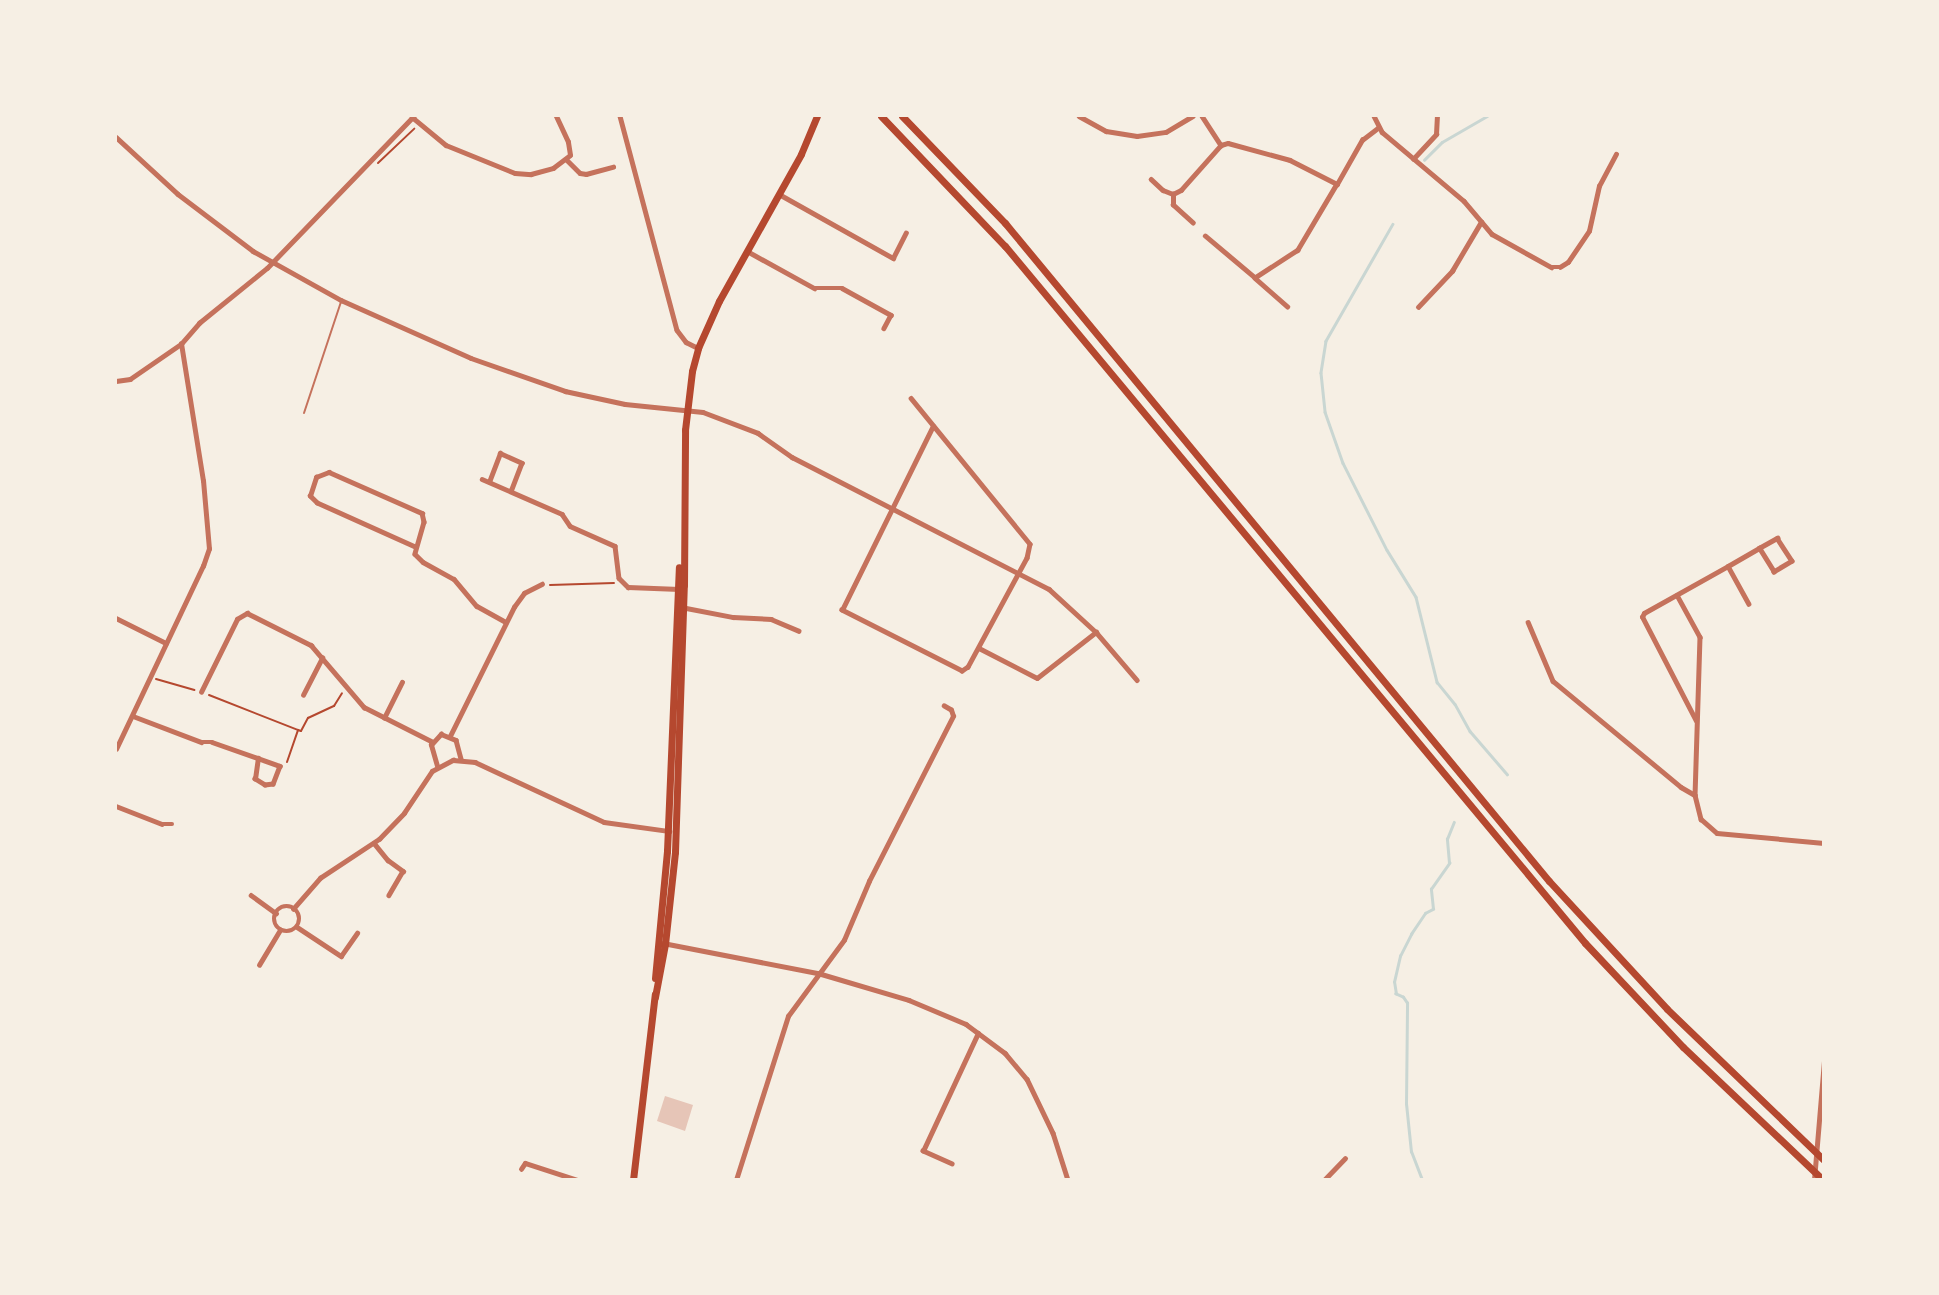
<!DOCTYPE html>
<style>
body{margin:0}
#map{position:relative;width:1939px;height:1295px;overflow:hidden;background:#f6efe4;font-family:"Golos Text",sans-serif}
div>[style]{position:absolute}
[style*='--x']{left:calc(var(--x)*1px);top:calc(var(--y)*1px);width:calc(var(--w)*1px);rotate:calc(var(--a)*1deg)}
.stream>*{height:2.5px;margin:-1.25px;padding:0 1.25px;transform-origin:1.25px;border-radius:1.25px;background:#c9d6d2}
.building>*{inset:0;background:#e6c5b7}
.path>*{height:2px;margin:-1px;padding:0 1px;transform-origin:1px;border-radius:1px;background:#b5482f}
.service>*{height:2px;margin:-1px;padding:0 1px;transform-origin:1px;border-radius:1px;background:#c5725c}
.minor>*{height:4.5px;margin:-2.25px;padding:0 2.25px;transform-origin:2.25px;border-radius:2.25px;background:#c5725c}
.minor>.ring{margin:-2.25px;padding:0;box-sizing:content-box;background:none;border:4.5px solid #c5725c;border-radius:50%}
.primary>*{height:7px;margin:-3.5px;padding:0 3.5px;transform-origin:3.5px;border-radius:3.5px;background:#b5482f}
.trunk>*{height:7px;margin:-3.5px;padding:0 3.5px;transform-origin:3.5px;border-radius:3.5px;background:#b5482f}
span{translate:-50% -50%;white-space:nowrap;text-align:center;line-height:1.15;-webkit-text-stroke:5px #f6efe4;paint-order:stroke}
.frame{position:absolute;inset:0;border:117px solid #f6efe4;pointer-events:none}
</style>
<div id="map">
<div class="stream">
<div style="--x:1424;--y:160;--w:25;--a:-45"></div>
<div style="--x:1442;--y:142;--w:52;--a:-30"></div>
<div style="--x:1393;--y:224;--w:135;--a:119.8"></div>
<div style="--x:1326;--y:341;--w:32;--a:99"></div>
<div style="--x:1321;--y:373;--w:39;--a:84"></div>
<div style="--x:1325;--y:412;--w:54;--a:70.6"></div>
<div style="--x:1343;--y:463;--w:97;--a:63.2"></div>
<div style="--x:1387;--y:550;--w:55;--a:58.3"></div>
<div style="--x:1416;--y:597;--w:88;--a:76.1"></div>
<div style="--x:1437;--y:682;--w:28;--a:51"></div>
<div style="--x:1455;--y:704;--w:31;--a:61"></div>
<div style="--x:1470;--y:731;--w:57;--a:49.3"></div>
<div style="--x:1422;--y:1180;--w:30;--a:-111"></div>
<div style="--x:1411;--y:1152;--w:48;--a:-95.9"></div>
<div style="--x:1406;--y:1104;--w:101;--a:-89.4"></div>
<div style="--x:1407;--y:1003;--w:7;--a:-124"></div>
<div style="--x:1403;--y:997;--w:8;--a:-157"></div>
<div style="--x:1396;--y:994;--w:12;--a:-99"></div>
<div style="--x:1394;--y:982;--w:27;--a:-77"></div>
<div style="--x:1400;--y:956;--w:25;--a:-63"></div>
<div style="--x:1411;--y:934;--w:25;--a:-56"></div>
<div style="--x:1425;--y:913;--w:9;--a:-27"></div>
<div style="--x:1433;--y:909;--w:20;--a:-96"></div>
<div style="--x:1431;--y:889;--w:32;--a:-55"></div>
<div style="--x:1449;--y:863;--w:24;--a:-95"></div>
<div style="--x:1447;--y:839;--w:18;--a:-68"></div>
</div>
<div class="building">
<div style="clip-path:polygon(665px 1096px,693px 1105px,685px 1131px,657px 1121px)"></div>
</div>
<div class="path">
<div style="--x:378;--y:163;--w:50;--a:-43.4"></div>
<div style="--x:550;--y:585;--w:64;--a:-1.8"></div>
<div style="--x:156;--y:679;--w:40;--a:16"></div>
<div style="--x:209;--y:695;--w:96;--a:21.5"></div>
<div style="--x:287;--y:762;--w:34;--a:-71"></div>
<div style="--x:298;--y:730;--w:3;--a:18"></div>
<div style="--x:301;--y:731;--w:15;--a:-62"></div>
<div style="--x:308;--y:718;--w:29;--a:-25"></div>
<div style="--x:334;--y:706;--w:15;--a:-58"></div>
</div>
<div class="service">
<div style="--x:304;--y:413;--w:117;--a:-71.6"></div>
</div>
<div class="minor">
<div style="--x:620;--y:116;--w:221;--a:75.1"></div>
<div style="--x:677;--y:330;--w:15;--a:53"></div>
<div style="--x:686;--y:342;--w:13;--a:27"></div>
<div style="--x:1079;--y:116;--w:31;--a:29"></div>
<div style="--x:1106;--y:131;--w:31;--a:9"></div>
<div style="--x:1137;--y:136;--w:29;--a:-8"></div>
<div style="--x:1166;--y:132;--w:31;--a:-31"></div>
<div style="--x:1202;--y:116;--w:35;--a:57"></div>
<div style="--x:1221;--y:145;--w:7;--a:-16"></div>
<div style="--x:1228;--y:143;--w:64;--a:15.3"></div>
<div style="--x:1290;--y:160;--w:53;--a:27.1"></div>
<div style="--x:1337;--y:184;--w:77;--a:120.6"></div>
<div style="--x:1298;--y:250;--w:51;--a:146.9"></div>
<div style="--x:1255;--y:278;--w:65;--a:-140"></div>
<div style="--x:1374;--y:116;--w:18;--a:63"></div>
<div style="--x:1382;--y:132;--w:107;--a:40.1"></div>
<div style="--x:1464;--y:201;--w:43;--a:49.7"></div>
<div style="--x:1492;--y:234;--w:68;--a:29.2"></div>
<div style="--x:1551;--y:267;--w:9;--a:0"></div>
<div style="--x:1560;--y:267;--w:9;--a:-32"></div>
<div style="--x:1568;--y:262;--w:37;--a:-56"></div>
<div style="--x:1589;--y:231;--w:46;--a:-77.5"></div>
<div style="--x:1599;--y:186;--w:36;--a:-62"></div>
<div style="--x:412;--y:117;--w:44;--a:39.5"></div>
<div style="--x:446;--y:145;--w:74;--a:22.1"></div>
<div style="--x:515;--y:173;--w:16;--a:4"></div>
<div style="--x:531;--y:174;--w:23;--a:-15"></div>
<div style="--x:553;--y:168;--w:21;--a:-37"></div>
<div style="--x:570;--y:155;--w:13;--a:-99"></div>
<div style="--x:568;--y:142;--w:29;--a:-115"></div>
<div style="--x:116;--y:137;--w:84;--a:42.6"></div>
<div style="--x:178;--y:194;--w:94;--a:37.2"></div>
<div style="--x:253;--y:251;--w:101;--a:29.1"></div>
<div style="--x:341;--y:300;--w:142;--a:24"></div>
<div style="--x:471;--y:358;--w:100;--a:19.3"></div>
<div style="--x:565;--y:391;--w:61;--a:12.2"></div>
<div style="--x:625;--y:404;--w:78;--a:5.9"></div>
<div style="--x:703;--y:412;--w:59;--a:20.9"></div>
<div style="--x:758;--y:433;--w:42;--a:35.2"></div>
<div style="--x:792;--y:457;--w:289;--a:27.2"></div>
<div style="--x:1049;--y:589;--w:64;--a:42.5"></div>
<div style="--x:1096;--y:632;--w:63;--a:49.5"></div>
<div style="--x:1413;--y:159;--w:34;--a:-47"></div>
<div style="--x:1436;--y:134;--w:18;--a:-87"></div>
<div style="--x:567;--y:160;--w:18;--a:45"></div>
<div style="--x:580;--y:173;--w:6;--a:9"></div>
<div style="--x:586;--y:174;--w:28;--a:-15"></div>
<div style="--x:1151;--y:179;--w:16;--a:43"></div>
<div style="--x:1163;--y:190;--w:11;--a:22"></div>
<div style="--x:1337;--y:184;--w:51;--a:-60.4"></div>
<div style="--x:1362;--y:140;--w:20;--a:-37"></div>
<div style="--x:779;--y:194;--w:131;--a:29.3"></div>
<div style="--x:893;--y:258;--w:28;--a:-63"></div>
<div style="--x:1193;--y:223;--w:27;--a:-138"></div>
<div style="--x:1173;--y:205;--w:11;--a:-90"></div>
<div style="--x:1173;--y:194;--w:9;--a:-27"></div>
<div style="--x:1181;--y:190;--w:60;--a:-48.4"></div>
<div style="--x:747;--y:251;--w:77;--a:28.9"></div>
<div style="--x:814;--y:288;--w:28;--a:0"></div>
<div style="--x:842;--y:288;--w:56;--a:28.9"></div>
<div style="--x:891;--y:315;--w:15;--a:118"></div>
<div style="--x:1255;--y:278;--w:43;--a:41.2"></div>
<div style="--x:1418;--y:307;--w:50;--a:-46.6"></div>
<div style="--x:1452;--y:271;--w:57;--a:-59.4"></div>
<div style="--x:116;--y:381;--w:14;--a:-8"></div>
<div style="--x:130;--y:379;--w:62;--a:-34.5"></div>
<div style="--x:911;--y:398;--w:188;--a:50.8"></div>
<div style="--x:1030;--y:544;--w:14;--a:102"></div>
<div style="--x:1027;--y:558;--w:124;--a:118.4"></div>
<div style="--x:968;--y:667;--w:7;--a:146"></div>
<div style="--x:962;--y:671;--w:135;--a:-153.1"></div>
<div style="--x:842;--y:610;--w:205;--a:-63.7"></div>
<div style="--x:482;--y:479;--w:87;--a:23.6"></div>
<div style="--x:562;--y:514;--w:14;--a:56"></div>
<div style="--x:570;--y:526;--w:49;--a:24"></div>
<div style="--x:615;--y:546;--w:32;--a:83"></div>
<div style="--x:619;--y:578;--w:13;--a:45"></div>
<div style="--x:628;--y:587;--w:51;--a:2.2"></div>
<div style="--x:489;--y:482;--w:31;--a:-69"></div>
<div style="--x:500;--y:453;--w:24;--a:24"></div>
<div style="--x:522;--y:463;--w:30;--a:111"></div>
<div style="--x:415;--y:547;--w:107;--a:-155.8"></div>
<div style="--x:317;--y:503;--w:10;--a:-135"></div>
<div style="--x:310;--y:496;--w:20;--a:-72"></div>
<div style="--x:316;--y:477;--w:14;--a:-21"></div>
<div style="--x:329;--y:472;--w:102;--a:23.8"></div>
<div style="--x:422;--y:513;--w:9;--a:77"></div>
<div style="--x:424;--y:522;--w:33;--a:106"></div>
<div style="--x:415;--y:554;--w:11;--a:45"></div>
<div style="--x:423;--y:562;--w:35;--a:29"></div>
<div style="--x:454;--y:579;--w:35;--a:50"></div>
<div style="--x:477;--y:606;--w:33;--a:29"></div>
<div style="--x:1728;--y:566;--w:43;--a:61.1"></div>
<div style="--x:1677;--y:595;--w:48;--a:61.3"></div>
<div style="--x:1700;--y:637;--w:158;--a:91.8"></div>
<div style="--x:681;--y:607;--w:53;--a:10.9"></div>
<div style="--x:733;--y:617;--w:38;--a:3"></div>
<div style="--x:771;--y:619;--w:30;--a:23"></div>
<div style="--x:116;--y:618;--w:56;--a:26.6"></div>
<div style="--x:1528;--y:622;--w:64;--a:67"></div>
<div style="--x:1553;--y:681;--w:166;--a:39.6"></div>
<div style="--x:1681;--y:787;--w:16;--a:30"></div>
<div style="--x:1695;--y:795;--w:25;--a:76"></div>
<div style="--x:1701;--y:819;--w:21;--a:41"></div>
<div style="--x:1717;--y:833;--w:107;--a:5.3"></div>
<div style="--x:979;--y:648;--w:65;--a:27.3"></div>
<div style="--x:1037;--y:678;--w:75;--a:-37.9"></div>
<div style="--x:201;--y:692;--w:81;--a:-63.7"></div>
<div style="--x:237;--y:619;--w:12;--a:-31"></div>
<div style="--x:247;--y:613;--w:72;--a:26.6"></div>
<div style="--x:311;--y:645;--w:82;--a:49.5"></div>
<div style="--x:364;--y:707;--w:77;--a:26.9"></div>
<div style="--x:303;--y:695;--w:42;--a:-62.8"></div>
<div style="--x:133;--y:716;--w:73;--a:20.9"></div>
<div style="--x:201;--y:742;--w:11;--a:0"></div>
<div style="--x:212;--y:742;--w:72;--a:19.4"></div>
<div style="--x:280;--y:766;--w:19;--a:111"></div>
<div style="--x:273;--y:784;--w:8;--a:173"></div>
<div style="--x:265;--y:785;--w:12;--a:-149"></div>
<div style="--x:255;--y:779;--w:21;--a:-82"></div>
<div style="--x:384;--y:718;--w:40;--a:-63.4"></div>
<div style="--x:1696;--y:721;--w:117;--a:-117.4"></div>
<div style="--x:1642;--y:617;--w:4;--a:-63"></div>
<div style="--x:1644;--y:613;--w:96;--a:-29.2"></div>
<div style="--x:1728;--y:566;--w:36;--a:-30"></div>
<div style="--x:1759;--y:548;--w:21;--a:-29"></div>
<div style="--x:1777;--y:538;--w:27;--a:57"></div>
<div style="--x:1792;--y:561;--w:21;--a:149"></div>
<div style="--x:1774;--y:572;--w:28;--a:-122"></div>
<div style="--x:450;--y:736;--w:144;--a:-63.6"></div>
<div style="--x:514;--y:607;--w:17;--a:-54"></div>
<div style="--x:524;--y:593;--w:20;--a:-27"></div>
<div style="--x:116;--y:749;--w:203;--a:-64.6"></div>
<div style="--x:203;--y:566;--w:18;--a:-71"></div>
<div style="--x:209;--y:549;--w:68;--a:-95"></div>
<div style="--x:203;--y:481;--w:139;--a:-99.1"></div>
<div style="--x:181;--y:344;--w:28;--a:-49"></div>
<div style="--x:199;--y:323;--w:87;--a:-39"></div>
<div style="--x:267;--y:268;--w:211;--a:-46"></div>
<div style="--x:437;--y:766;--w:22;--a:-106"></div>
<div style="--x:431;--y:745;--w:15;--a:-48"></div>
<div style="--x:441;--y:734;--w:16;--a:22"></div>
<div style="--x:456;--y:740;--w:20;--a:75"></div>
<div style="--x:116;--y:806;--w:49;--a:21.4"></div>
<div style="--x:162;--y:824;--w:10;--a:0"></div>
<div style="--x:374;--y:843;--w:22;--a:51"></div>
<div style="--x:388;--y:860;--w:19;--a:36"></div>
<div style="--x:403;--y:871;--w:28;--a:120"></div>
<div style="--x:251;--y:895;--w:31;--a:36"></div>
<div class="ring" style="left:274px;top:906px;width:21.5px;height:21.5px"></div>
<div style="--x:293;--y:909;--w:41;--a:-48.9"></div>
<div style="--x:320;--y:878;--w:71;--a:-33.5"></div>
<div style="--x:379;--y:839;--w:36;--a:-46"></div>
<div style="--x:404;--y:813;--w:50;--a:-56.3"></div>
<div style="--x:432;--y:771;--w:24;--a:-28"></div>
<div style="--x:453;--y:760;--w:22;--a:5"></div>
<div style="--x:475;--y:762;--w:142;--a:24.9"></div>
<div style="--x:604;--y:822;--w:66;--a:7.9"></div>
<div style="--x:297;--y:927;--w:53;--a:33.4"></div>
<div style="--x:341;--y:956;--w:28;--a:-55"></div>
<div style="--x:663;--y:943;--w:158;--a:11"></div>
<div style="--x:818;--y:973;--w:95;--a:16.5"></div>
<div style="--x:909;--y:1000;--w:62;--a:22.8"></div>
<div style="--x:966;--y:1024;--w:49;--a:36.6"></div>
<div style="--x:1005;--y:1053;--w:34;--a:50"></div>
<div style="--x:1027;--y:1079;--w:60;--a:64.3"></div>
<div style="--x:1053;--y:1133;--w:49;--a:72.3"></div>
<div style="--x:259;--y:965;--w:41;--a:-59"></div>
<div style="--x:952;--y:1164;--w:32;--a:-156"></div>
<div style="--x:923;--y:1151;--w:130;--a:-65"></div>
<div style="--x:521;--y:1169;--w:7;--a:-56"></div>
<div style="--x:525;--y:1163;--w:56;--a:17.8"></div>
<div style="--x:736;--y:1180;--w:172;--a:-72.4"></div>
<div style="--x:788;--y:1016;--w:94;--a:-53.6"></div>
<div style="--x:844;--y:940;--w:64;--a:-67"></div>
<div style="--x:869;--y:881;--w:185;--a:-63"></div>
<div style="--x:953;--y:716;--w:6;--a:-108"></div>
<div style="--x:951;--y:710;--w:8;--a:-150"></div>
<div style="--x:1324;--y:1180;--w:30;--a:-46"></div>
<div style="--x:1814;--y:1180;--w:119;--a:-85.2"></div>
</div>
<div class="primary">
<div style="--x:655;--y:978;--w:128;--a:-84.6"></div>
<div style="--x:667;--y:851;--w:284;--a:-87.6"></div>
<div style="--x:655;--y:997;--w:54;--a:-79.3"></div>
<div style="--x:665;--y:944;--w:93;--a:-83.8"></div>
<div style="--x:675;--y:852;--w:267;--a:-88.1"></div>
<div style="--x:684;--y:585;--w:155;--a:-89.6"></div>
<div style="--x:685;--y:430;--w:59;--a:-83.2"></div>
<div style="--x:692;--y:371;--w:24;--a:-75"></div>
<div style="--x:698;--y:348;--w:51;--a:-65.9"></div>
<div style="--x:719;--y:301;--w:168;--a:-60.8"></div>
<div style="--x:801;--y:154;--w:41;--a:-67.2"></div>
<div style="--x:633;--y:1180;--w:187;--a:-83.3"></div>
</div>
<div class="trunk">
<div style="--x:881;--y:116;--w:180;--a:46.4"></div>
<div style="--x:1005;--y:246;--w:907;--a:50.23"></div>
<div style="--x:1585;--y:943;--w:143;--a:46.7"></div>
<div style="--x:1683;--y:1047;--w:193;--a:43.5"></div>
<div style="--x:902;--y:116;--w:149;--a:46.1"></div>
<div style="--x:1005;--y:223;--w:854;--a:50.42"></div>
<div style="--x:1549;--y:881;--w:174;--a:47.3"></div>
<div style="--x:1667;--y:1009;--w:218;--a:43.9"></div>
</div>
<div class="frame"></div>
</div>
